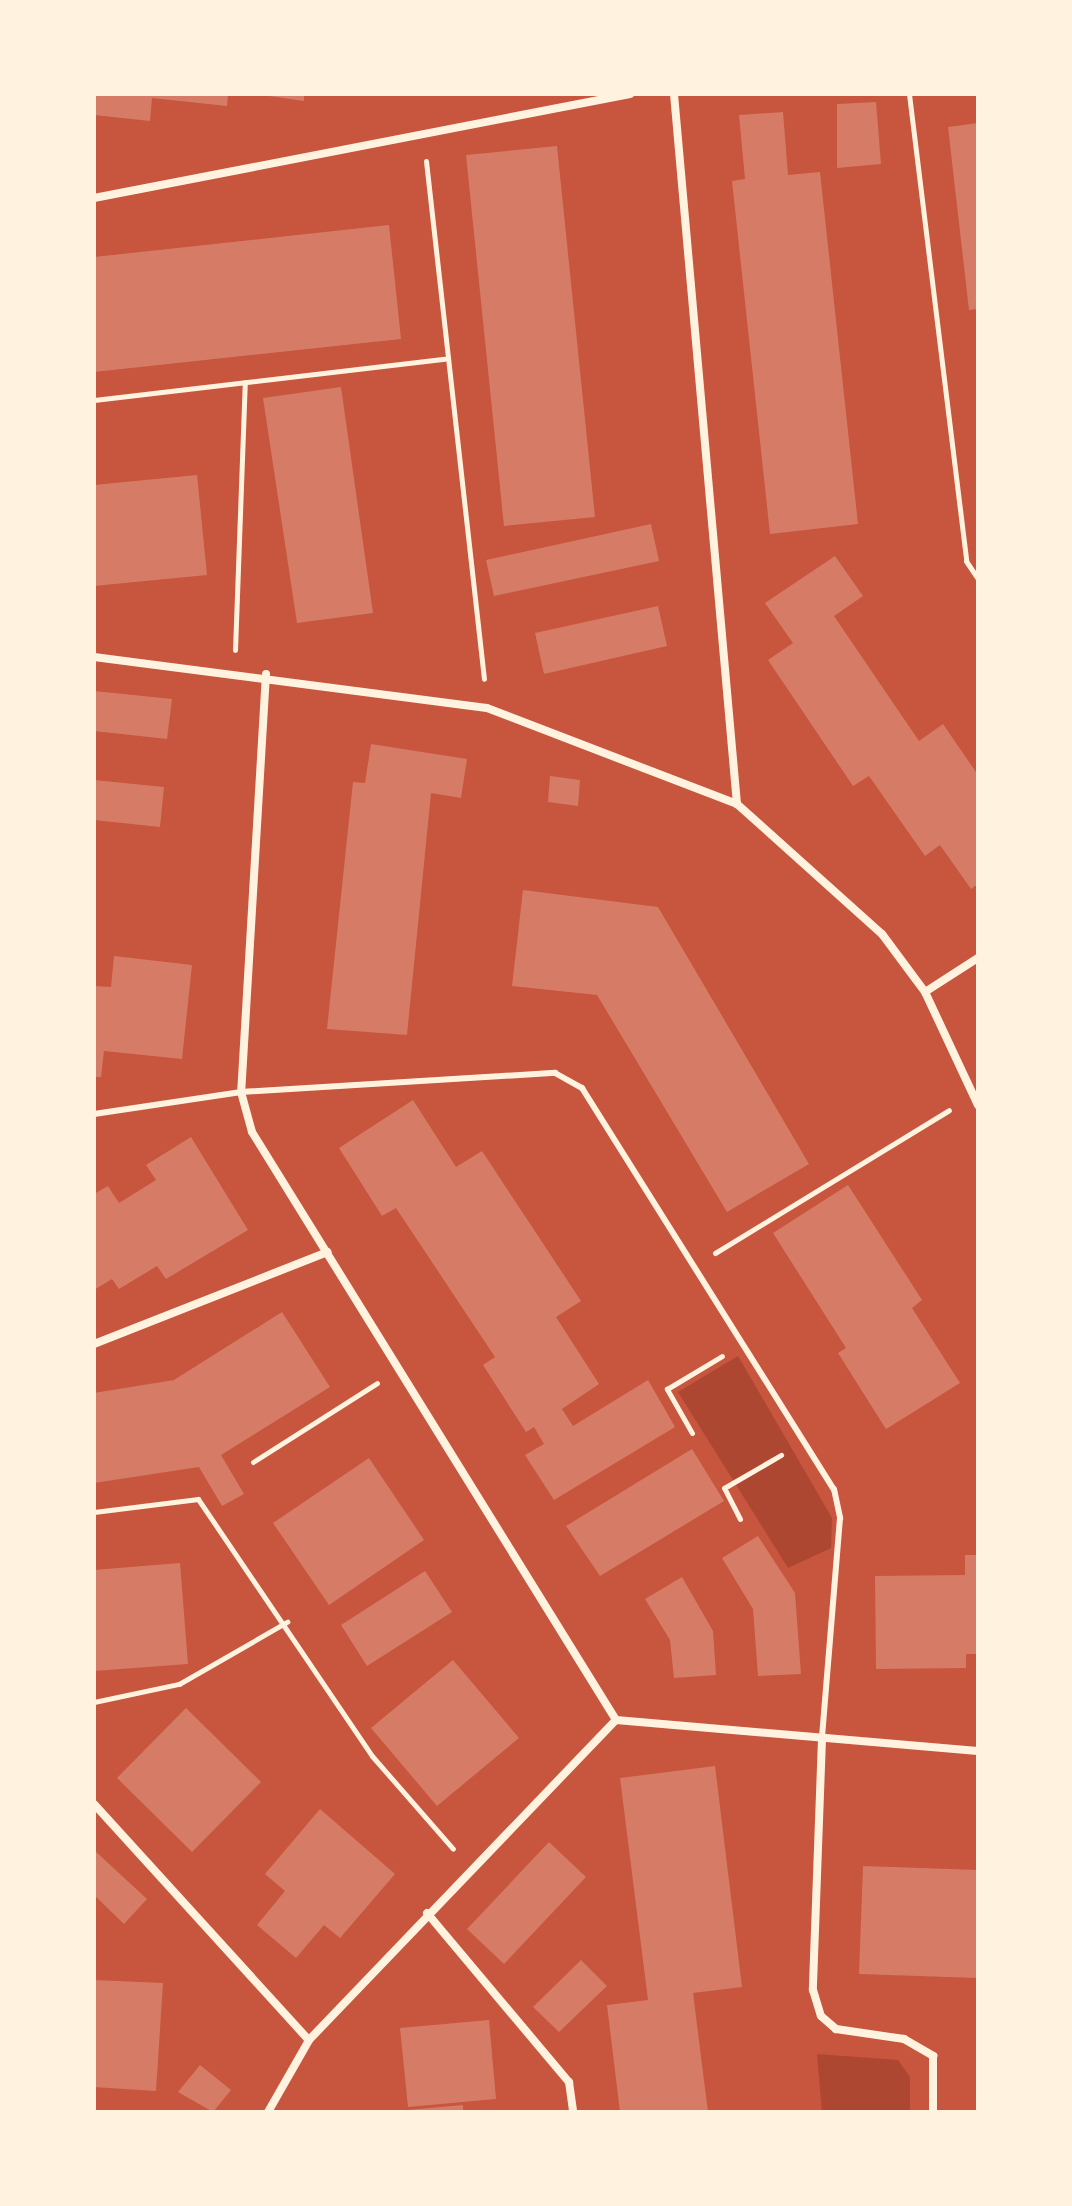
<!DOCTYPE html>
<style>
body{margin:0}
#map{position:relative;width:1072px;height:2206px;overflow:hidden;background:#c8553d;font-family:Barlow,sans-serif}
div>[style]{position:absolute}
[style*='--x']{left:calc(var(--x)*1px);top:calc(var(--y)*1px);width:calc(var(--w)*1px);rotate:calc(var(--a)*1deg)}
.green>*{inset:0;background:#ae4732}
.building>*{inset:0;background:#d67c66}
.path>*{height:5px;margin:-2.5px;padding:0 2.5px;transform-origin:2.5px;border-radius:2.5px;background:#fff3e0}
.service>*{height:6px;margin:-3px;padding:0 3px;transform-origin:3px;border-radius:3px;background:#fff3e0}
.minor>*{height:8px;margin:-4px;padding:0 4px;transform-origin:4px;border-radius:4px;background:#fff3e0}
span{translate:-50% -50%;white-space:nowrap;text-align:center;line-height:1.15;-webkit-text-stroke:7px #fff3e0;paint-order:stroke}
.frame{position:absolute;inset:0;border:96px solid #fff3e0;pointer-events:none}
</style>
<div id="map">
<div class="green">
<div style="clip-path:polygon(738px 1356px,832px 1518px,831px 1548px,788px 1568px,678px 1392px)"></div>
<div style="clip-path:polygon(817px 2054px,898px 2060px,910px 2077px,910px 2112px,822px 2112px)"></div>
</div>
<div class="building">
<div style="clip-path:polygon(94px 94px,228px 94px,227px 106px,152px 98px,150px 121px,94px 115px)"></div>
<div style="clip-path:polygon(255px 94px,304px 94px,304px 101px)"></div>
<div style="clip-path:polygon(876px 102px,881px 164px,837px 168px,837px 104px)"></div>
<div style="clip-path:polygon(783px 112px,788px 175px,820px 172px,858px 524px,770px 534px,732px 181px,745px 179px,739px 115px)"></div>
<div style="clip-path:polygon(978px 123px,978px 309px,969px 310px,948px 127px)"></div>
<div style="clip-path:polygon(557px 146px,595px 517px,504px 526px,466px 155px)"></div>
<div style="clip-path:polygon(389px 225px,401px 339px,94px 372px,94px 257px)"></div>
<div style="clip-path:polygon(341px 387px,373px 613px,297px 623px,263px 398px)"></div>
<div style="clip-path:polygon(197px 475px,207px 575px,94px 586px,94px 485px)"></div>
<div style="clip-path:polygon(651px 524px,659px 561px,494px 596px,486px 560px)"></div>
<div style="clip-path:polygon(835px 556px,863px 596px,834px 616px,919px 741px,943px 724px,978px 775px,978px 884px,971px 889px,940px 845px,925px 856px,869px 776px,853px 786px,768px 660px,793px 643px,765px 603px)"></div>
<div style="clip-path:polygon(658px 606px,667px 646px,544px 674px,535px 633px)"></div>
<div style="clip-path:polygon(94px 691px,172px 699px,167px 739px,94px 731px)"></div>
<div style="clip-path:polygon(371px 744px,467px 759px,461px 798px,431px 793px,407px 1035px,327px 1029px,353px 782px,365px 783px)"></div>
<div style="clip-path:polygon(550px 776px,580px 780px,578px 806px,548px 802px)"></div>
<div style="clip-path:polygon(94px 780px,164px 787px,160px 827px,94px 820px)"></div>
<div style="clip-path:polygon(523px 890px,658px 907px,809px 1164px,727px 1212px,597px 995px,512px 986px)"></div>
<div style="clip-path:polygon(114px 956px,192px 965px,182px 1059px,104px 1051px,101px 1077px,94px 1077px,94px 986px,111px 987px)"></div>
<div style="clip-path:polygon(413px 1100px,456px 1167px,482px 1151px,581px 1301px,556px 1317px,599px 1384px,562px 1409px,573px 1426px,648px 1380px,675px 1427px,554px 1500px,525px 1455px,544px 1444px,534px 1427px,526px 1432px,483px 1365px,495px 1357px,396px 1208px,382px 1216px,339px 1148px)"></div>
<div style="clip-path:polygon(191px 1137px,248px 1230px,166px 1279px,157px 1266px,119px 1289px,112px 1279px,94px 1290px,94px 1194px,108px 1186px,119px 1203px,156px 1180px,146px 1165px)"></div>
<div style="clip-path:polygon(848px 1185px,922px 1300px,912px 1308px,960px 1383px,886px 1429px,838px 1353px,846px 1348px,773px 1233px)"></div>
<div style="clip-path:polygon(282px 1312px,330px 1387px,221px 1455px,244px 1494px,222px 1506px,199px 1467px,94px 1483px,94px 1393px,174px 1380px)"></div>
<div style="clip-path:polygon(692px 1449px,724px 1501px,600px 1576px,566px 1526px)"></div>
<div style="clip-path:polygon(369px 1458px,424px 1540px,329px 1605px,273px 1523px)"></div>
<div style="clip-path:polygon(758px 1536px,795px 1593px,801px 1674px,758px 1676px,753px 1609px,722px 1558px)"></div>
<div style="clip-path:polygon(965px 1555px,978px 1555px,978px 1654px,966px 1654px,966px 1668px,876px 1669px,875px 1576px,965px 1575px)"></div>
<div style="clip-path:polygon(180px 1563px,188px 1664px,94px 1671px,94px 1570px)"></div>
<div style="clip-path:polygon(425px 1571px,452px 1612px,367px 1666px,341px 1625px)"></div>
<div style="clip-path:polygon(682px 1577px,713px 1631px,716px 1675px,674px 1678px,670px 1640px,645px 1599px)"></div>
<div style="clip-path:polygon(453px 1660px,519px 1738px,437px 1806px,371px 1728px)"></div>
<div style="clip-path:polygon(186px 1708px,261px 1782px,192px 1852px,117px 1778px)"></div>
<div style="clip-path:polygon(715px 1766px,742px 1987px,693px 1993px,708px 2112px,620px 2112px,607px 2005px,648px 2000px,620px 1778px)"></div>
<div style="clip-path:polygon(320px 1809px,395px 1874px,340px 1938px,324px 1925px,296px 1958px,257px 1925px,285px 1891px,265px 1874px)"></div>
<div style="clip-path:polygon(549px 1842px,586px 1877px,504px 1964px,467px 1929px)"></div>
<div style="clip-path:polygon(94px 1850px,147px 1899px,124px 1924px,94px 1895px)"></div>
<div style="clip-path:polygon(863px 1866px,978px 1870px,978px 1978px,859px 1974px)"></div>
<div style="clip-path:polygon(581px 1960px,607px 1986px,559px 2032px,533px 2007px)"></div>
<div style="clip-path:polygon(94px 1980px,163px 1983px,156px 2091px,94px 2087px)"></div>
<div style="clip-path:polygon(489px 2020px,496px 2099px,408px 2107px,400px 2028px)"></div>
<div style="clip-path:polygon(200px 2065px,231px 2090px,213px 2112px,178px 2092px)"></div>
<div style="clip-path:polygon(463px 2105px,463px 2112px,407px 2112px,407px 2110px)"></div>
</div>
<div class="path">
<div style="--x:909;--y:94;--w:470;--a:83"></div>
<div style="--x:966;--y:561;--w:22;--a:56"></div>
<div style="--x:426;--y:161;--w:521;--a:83.61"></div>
<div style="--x:94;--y:400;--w:353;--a:-6.7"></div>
<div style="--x:235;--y:650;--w:268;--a:-87.9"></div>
<div style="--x:715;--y:1253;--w:274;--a:-31.4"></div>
<div style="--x:692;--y:1433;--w:51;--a:-119.6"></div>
<div style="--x:667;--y:1389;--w:64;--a:-31"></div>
<div style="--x:253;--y:1462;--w:147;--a:-32.5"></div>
<div style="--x:94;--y:1512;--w:105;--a:-7.1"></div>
<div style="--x:198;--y:1499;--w:310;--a:55.9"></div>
<div style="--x:372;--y:1756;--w:123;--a:48.9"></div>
<div style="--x:740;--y:1519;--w:35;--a:-117"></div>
<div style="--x:724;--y:1488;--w:66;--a:-30.1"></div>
<div style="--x:94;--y:1702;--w:87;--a:-12"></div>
<div style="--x:179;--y:1684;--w:125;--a:-29.9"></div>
</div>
<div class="service">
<div style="--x:94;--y:1114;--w:149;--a:-8.5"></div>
<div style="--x:241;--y:1092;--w:315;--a:-3.5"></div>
<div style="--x:555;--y:1073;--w:31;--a:29"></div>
<div style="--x:582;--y:1088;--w:474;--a:57.9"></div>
<div style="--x:834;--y:1489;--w:30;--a:78"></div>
<div style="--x:840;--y:1518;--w:222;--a:94.7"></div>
</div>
<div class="minor">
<div style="--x:674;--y:94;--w:713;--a:84.93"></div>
<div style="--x:94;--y:198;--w:546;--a:-10.98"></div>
<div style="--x:94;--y:657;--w:396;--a:7.4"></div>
<div style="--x:487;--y:708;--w:268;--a:21"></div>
<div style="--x:737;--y:804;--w:195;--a:41.9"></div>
<div style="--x:882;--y:934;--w:72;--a:53.4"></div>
<div style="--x:925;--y:992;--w:125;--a:64.9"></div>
<div style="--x:266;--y:674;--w:419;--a:93.4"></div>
<div style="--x:241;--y:1092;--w:41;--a:74.6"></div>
<div style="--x:252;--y:1132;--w:692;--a:58.24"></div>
<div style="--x:925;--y:992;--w:63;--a:-32.7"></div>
<div style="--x:94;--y:1344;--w:251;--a:-21.5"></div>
<div style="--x:616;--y:1720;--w:363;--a:4.9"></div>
<div style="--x:822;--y:1739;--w:251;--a:92.1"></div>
<div style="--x:813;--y:1990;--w:27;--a:73"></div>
<div style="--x:821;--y:2016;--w:20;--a:41"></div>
<div style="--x:836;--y:2029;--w:69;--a:8.4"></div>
<div style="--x:904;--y:2039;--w:34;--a:30"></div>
<div style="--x:933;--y:2056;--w:56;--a:90"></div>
<div style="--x:94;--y:1804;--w:319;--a:47.7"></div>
<div style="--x:427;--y:1913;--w:221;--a:50"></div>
<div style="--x:569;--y:2082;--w:30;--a:82"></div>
<div style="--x:268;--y:2112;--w:83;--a:-60.3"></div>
<div style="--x:309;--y:2040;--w:443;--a:-46.2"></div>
</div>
<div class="frame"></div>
</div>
